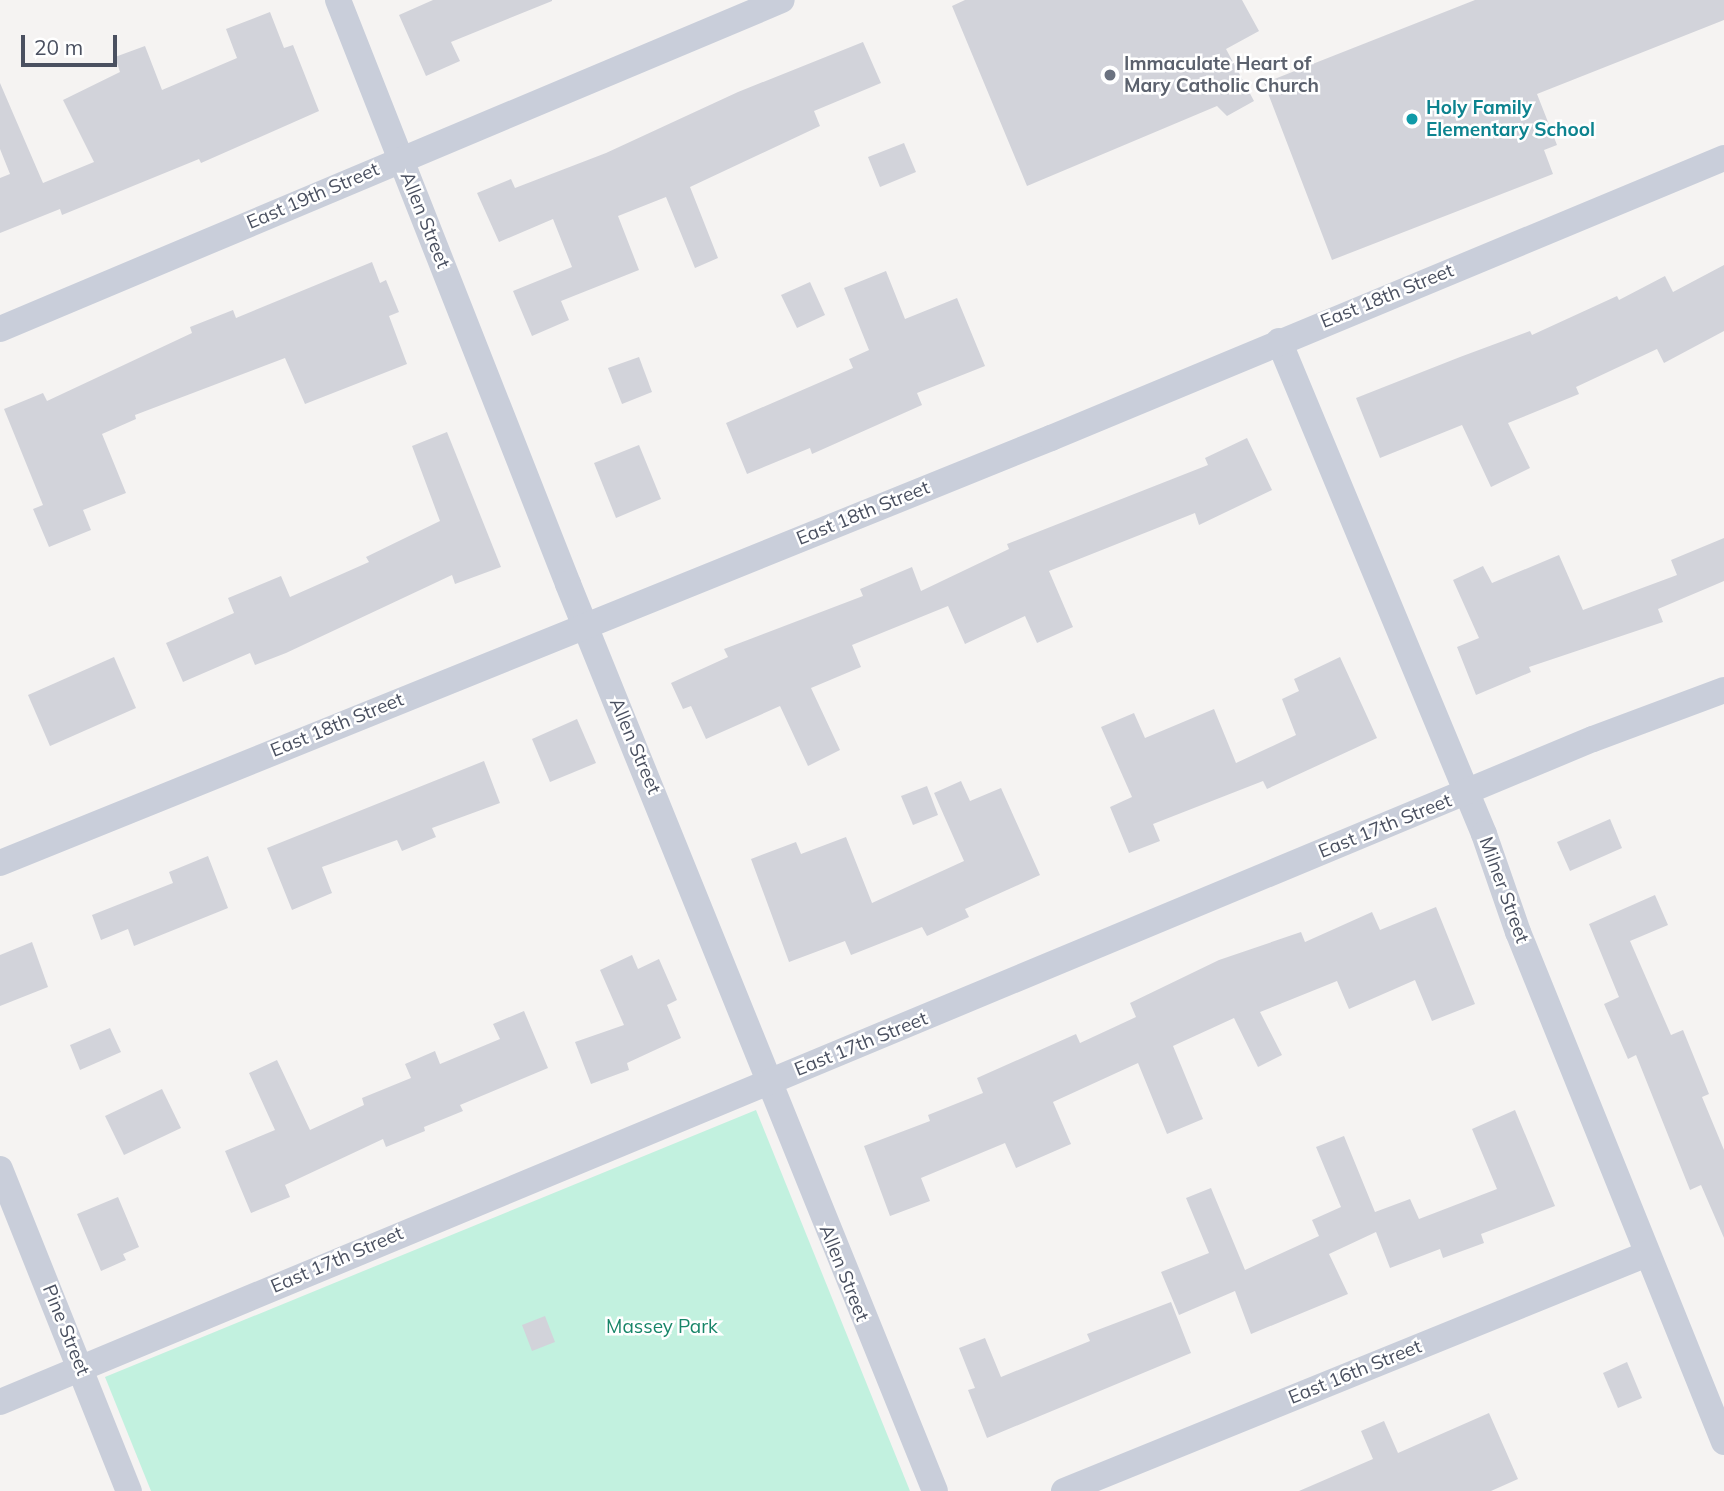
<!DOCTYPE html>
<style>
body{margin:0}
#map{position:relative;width:1724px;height:1491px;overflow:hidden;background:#f5f3f2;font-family:Mulish,sans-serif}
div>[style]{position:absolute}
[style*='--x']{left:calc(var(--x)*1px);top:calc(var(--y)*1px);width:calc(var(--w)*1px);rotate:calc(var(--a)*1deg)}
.green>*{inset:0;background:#c2f1df}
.building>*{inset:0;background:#d2d3da}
.minor>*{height:26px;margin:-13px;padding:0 13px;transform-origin:13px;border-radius:13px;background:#c9ceda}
.dots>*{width:19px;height:19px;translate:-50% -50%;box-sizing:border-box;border:4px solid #fff;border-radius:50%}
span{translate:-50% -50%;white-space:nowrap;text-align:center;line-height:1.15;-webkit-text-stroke:5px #fff;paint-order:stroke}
.worship-label{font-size:19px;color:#5b616d;font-weight:700}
.left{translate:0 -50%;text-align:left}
.culture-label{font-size:19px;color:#0d838f;font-weight:700}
.street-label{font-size:19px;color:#4a5060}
.park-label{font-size:19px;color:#178568}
.scale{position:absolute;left:21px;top:35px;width:96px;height:32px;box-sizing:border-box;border:4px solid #4a5060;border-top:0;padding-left:9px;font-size:21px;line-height:24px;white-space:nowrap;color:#4a5060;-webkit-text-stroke:5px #fff;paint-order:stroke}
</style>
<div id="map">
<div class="green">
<div style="clip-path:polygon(756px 1110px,910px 1491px,151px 1491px,105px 1377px)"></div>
</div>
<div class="building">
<div style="clip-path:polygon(433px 0,552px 0,552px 1px,451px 42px,460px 61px,426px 76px,399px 15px)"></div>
<div style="clip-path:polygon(965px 0,1242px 0,1259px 31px,1226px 49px,1254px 101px,1227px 116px,1217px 106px,1027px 186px,952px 6px)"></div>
<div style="clip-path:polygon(1475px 0,1724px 0,1724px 20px,1537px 94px,1557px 145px,1544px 150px,1553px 174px,1332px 260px,1264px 83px)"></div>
<div style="clip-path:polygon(270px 12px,284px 48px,293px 45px,319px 111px,201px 163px,199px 159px,62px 215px,60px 209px,0 233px,0 178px,10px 174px,0 149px,0 83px,43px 183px,94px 162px,63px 100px,120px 72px,115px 57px,145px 46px,162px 90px,237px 58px,226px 29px)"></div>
<div style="clip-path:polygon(863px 42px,881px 83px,814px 111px,820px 126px,690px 187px,718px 258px,695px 268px,666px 197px,618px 216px,639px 270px,561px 301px,569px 320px,532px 336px,513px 291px,572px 267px,553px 219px,499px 242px,477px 193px,511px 179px,515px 188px,606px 153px,738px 92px)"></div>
<div style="clip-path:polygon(904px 143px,916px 172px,880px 187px,868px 157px)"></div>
<div style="clip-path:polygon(372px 262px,380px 283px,386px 280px,399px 312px,389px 316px,407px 364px,305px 404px,285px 358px,135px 415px,136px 419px,102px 434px,126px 493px,83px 510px,91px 530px,49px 547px,33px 509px,43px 505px,4px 409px,43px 393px,47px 401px,192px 333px,190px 327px,233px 310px,236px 318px)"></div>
<div style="clip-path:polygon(1724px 265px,1724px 331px,1664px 363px,1657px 349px,1576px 387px,1579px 394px,1508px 423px,1530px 468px,1491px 487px,1462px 425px,1380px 458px,1356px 398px,1460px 357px,1530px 331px,1532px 335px,1617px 296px,1619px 300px,1665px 276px,1673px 292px)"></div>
<div style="clip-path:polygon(886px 271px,905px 319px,957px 298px,985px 366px,917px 393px,922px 405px,812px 454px,810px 448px,747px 474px,726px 423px,853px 368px,849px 359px,869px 350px,844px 288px)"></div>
<div style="clip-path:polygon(810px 282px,825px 315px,797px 328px,781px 295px)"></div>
<div style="clip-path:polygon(639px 357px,652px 392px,622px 404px,608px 368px)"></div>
<div style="clip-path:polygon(447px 432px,501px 567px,455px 584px,452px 575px,286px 653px,255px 665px,250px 653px,183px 682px,166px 643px,234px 613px,228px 598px,281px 576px,290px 597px,369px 562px,366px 557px,440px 521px,412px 446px)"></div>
<div style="clip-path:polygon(1247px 438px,1272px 490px,1199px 525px,1195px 513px,1049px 571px,1073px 627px,1037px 643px,1025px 616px,965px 644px,948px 606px,852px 645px,861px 667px,811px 688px,840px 750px,808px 766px,780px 706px,706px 739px,691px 706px,683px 709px,671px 683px,728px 657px,724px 649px,863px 596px,860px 589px,912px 567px,921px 591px,1009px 549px,1007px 544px,1208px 465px,1205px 458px)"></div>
<div style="clip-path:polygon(639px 445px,661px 499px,616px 518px,594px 463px)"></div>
<div style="clip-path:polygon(1724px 538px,1724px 581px,1658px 609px,1663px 622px,1529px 667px,1531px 672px,1476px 695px,1457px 647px,1479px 638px,1453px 580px,1483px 566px,1492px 583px,1559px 555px,1583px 610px,1677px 575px,1671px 560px)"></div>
<div style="clip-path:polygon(114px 657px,136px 708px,50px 746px,28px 695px)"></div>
<div style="clip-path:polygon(1340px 657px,1377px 738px,1267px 789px,1263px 781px,1153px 824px,1160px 841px,1129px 853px,1110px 807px,1132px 797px,1101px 727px,1134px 713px,1145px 738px,1214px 709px,1236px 763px,1296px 735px,1282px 699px,1299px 691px,1294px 679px)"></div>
<div style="clip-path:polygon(577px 719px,596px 763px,550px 782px,532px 739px)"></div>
<div style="clip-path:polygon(484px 761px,500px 803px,432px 828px,436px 837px,402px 851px,397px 840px,322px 867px,332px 893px,292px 910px,267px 848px)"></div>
<div style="clip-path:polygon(961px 781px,970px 801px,1001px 788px,1040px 875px,965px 909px,969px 917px,927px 936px,922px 927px,851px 955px,845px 941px,789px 962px,751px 859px,796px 842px,801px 854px,846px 837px,872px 903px,964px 861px,934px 793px)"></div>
<div style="clip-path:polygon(927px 786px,938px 815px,913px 825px,901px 796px)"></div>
<div style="clip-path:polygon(1610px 819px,1622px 848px,1570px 871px,1557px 842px)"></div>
<div style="clip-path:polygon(208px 856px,228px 908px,134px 946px,128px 929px,101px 940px,92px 915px,173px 883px,169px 872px)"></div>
<div style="clip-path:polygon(1655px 895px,1668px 925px,1630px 941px,1671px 1035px,1683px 1030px,1709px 1094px,1702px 1097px,1724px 1150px,1724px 1238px,1701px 1185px,1690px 1190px,1636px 1055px,1628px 1059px,1604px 1004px,1619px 997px,1589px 924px)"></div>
<div style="clip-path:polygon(1436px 907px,1475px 1004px,1432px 1021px,1415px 980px,1349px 1009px,1337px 981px,1260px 1012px,1282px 1055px,1258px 1067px,1234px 1018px,1173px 1046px,1203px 1119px,1167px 1134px,1138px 1063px,1053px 1102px,1071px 1144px,1016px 1168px,1005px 1143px,921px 1178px,930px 1201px,890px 1216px,864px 1146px,930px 1121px,928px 1115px,983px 1093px,977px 1078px,1076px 1034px,1080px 1043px,1136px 1017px,1130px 1003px,1219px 960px,1301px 932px,1305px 942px,1372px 912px,1380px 930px)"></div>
<div style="clip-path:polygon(32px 942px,48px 987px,0 1006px,0 955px)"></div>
<div style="clip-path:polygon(632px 955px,638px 969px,659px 959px,677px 1000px,667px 1005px,681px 1038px,627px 1063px,629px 1070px,591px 1084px,575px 1042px,624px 1025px,600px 970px)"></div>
<div style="clip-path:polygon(524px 1011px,548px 1068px,460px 1105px,463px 1111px,424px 1127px,425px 1131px,386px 1147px,383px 1139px,285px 1185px,290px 1197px,251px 1213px,225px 1151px,275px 1130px,249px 1073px,277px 1060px,310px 1130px,364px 1105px,362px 1098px,411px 1078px,405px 1064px,435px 1051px,440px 1064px,500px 1039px,493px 1024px)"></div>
<div style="clip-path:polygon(110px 1028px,121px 1052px,80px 1070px,70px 1045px)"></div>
<div style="clip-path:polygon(162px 1089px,181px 1128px,124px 1155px,105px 1116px)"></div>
<div style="clip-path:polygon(1515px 1110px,1555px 1206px,1481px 1234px,1484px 1243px,1443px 1258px,1440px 1249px,1390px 1268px,1376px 1232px,1329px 1254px,1348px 1294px,1251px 1334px,1235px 1291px,1179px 1315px,1161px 1272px,1209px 1253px,1186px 1198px,1211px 1188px,1245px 1270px,1319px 1236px,1312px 1220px,1341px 1207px,1316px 1147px,1344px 1136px,1375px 1212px,1410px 1199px,1419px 1219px,1497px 1189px,1472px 1129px)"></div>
<div style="clip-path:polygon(118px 1197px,139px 1247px,123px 1254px,126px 1260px,101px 1271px,77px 1214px)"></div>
<div style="clip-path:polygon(1171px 1302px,1191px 1353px,987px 1438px,968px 1390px,975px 1388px,959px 1348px,985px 1338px,1001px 1377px,1090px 1341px,1087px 1334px)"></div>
<div style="clip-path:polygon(545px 1316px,555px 1342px,532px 1351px,522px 1325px)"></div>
<div style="clip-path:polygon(1627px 1362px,1642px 1398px,1618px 1408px,1603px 1373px)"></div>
<div style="clip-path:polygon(1489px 1413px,1518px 1479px,1491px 1491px,1299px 1491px,1373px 1459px,1361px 1431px,1384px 1421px,1398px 1453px)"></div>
</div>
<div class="minor">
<div style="--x:338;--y:0;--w:628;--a:68.5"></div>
<div style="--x:568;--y:584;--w:978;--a:67.97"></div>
<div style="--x:0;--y:329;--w:848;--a:-22.82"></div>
<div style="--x:1279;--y:341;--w:534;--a:67.42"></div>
<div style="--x:1484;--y:834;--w:104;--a:70.9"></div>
<div style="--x:1518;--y:932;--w:550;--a:68.01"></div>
<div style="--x:0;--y:863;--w:1134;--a:-22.02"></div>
<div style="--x:1051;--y:438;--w:729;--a:-22.59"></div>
<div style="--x:0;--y:1169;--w:347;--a:68.2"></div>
<div style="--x:0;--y:1402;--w:1725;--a:-22.6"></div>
<div style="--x:1593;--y:739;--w:140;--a:-20.5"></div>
<div style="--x:1064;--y:1491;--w:629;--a:-22.12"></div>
</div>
<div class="dots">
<div style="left:1110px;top:75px;background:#6b7280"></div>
<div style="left:1412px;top:119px;background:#0f9aa8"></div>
</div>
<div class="worship-label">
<span class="left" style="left:1124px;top:75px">Immaculate Heart of<br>Mary Catholic Church</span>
</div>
<div class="culture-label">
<span class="left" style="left:1426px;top:119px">Holy Family<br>Elementary School</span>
</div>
<div class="street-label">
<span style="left:313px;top:196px;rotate:-23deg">East 19th Street</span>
<span style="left:425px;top:220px;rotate:68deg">Allen Street</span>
<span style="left:1387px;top:296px;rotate:-22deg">East 18th Street</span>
<span style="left:863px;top:513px;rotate:-22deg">East 18th Street</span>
<span style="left:337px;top:725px;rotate:-22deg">East 18th Street</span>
<span style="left:635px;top:746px;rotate:67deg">Allen Street</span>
<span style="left:1385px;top:826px;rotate:-22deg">East 17th Street</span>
<span style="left:1504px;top:890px;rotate:70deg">Milner Street</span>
<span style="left:861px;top:1044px;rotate:-22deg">East 17th Street</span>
<span style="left:337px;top:1260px;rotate:-23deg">East 17th Street</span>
<span style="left:844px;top:1273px;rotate:68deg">Allen Street</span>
<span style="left:66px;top:1330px;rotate:68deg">Pine Street</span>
<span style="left:1355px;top:1372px;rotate:-22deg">East 16th Street</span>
</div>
<div class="park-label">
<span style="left:662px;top:1327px">Massey Park</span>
</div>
<div class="scale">20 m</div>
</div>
